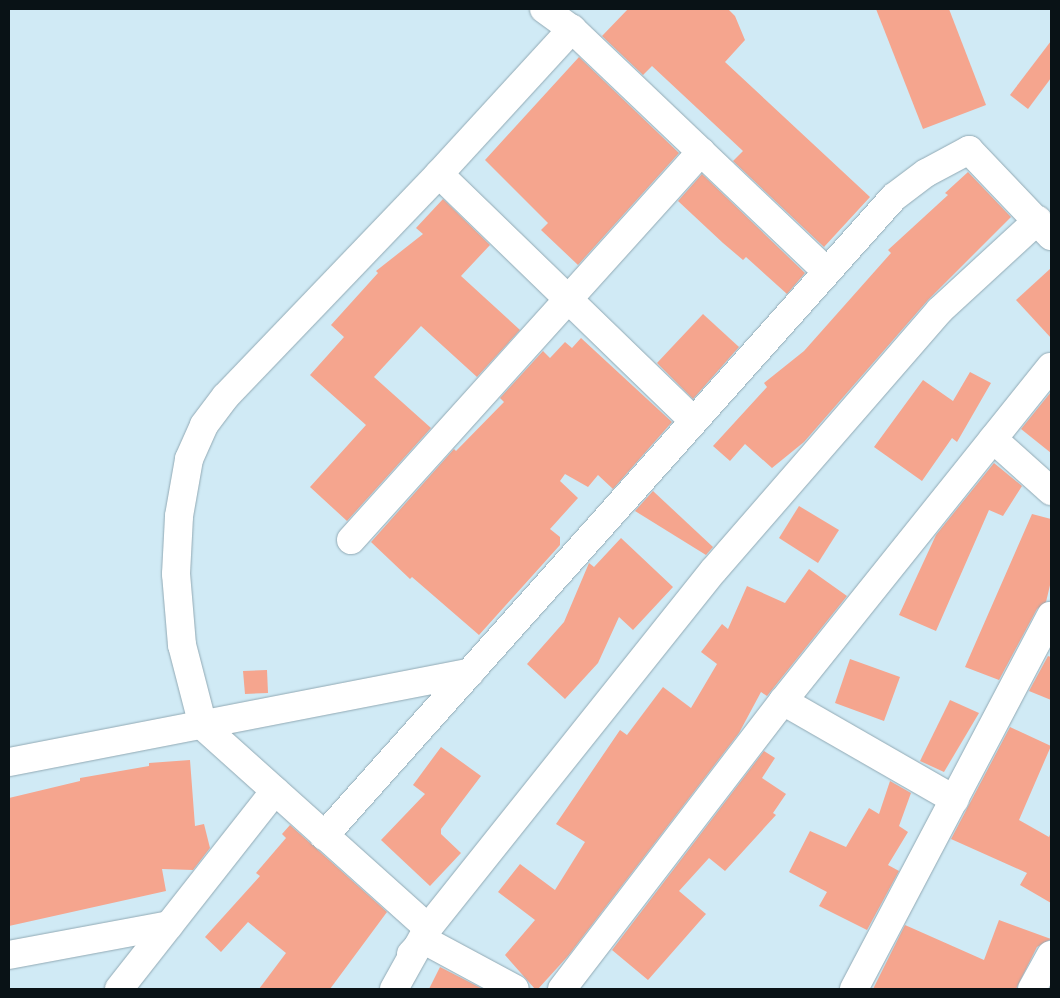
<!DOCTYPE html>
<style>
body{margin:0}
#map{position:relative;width:1060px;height:998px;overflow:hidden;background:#d0eaf5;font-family:"Nunito Sans",sans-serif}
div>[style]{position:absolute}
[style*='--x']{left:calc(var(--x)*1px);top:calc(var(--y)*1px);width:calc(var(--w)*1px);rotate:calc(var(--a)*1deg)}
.building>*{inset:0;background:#f5a58e}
.roads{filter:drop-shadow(0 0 1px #91a9b4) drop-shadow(0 0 1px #91a9b4)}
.minor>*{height:28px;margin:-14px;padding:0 14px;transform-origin:14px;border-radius:14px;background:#fff}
span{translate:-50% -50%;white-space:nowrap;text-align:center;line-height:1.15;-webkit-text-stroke:4px #fff;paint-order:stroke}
.frame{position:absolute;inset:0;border:10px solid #091216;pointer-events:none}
</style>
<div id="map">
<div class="building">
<div style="clip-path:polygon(628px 9px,728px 9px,735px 16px,745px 40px,725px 62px,870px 197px,824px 247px,733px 161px,743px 151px,652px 66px,643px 75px,602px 36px)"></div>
<div style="clip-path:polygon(876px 9px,949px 9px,986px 105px,923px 129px)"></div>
<div style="clip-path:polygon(1051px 41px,1051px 78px,1028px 109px,1010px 95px)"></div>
<div style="clip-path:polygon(579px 57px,679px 153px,578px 265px,541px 230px,548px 223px,485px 160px)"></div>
<div style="clip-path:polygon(968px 172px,1011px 217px,928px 300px,804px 442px,772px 468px,745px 444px,730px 461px,713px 446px,767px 387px,764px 383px,804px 351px,891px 253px,888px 250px,948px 195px,945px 193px)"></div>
<div style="clip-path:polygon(702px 174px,805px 273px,787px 294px,746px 257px,743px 260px,723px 243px,678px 201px)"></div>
<div style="clip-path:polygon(443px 199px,490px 245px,461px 276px,520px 330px,477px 377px,421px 326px,374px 377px,431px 428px,347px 521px,310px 487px,366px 425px,310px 375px,344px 337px,331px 325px,378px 273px,376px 271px,423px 234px,416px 228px)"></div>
<div style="clip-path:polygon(1051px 268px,1051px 338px,1016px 300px)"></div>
<div style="clip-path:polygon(703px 314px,739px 347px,693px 399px,657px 363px)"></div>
<div style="clip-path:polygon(581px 338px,672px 422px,613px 489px,598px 475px,588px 487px,565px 474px,560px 481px,578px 498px,550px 529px,560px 537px,560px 545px,479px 635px,412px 577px,410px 579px,371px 542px,454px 449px,456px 451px,504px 402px,500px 398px,543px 351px,550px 358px,565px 342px,572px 348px)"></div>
<div style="clip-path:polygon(970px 372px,991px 383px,957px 442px,952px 438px,922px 481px,874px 447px,923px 380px,953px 401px)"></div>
<div style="clip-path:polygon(1051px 392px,1051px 453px,1021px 429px)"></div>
<div style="clip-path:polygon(994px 463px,1022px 486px,1003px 516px,989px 510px,936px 631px,899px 615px,936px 535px)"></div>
<div style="clip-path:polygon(653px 491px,713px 547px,706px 555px,635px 511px)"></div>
<div style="clip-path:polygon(799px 506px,839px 530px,818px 563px,779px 538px)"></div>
<div style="clip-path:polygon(1032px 514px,1051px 519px,1051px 581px,1046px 602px,1037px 609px,999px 680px,965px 667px)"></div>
<div style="clip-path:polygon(621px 538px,673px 587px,633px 630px,619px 617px,598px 663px,565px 699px,527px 664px,564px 622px,589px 563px,594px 567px)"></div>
<div style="clip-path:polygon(809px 569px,847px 596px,767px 696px,761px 692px,739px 733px,568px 956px,538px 989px,535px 989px,505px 955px,535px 920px,498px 892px,520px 864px,555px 890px,585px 842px,556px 824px,620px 730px,627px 735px,663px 687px,691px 708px,717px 664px,701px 652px,722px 624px,728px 629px,747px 586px,785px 603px)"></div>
<div style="clip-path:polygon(1048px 656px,1051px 657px,1051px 700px,1029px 691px)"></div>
<div style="clip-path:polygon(850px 659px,900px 677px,884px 721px,835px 703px)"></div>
<div style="clip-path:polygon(267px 670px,268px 693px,245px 694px,243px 671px)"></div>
<div style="clip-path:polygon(950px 700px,979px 713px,944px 772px,920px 761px)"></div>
<div style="clip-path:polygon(1010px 727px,1051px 746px,1019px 820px,1049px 837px,1051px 832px,1051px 903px,1020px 885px,1027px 873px,951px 839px)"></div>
<div style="clip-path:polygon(441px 747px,481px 776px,441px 829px,441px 834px,461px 853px,430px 886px,381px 840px,425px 794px,413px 785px)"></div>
<div style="clip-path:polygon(764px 751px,775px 758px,762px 778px,786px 794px,773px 813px,776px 815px,725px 871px,709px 858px,679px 891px,706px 914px,648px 980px,612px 950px)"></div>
<div style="clip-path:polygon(190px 760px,195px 826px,204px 824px,210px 848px,193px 870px,162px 869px,166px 891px,9px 926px,9px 798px,80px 781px,80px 778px,149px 766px,149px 763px)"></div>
<div style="clip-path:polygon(890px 781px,911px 793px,899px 826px,908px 832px,888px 865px,899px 871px,867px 930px,819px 906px,827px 892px,789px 872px,810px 831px,846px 847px,869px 808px,879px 814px)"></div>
<div style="clip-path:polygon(290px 825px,387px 912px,330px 989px,259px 989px,286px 953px,248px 922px,221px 952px,205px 937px,260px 876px,256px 873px,286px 838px,282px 834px)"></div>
<div style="clip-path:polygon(999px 920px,1051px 939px,1037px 947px,1016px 989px,873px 989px,905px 925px,984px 960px)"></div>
<div style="clip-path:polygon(440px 967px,483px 989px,429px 989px)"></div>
</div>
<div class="roads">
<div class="minor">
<div style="--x:544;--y:9;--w:34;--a:36"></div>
<div style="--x:572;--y:29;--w:351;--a:43.6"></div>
<div style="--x:439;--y:174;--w:354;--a:44.1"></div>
<div style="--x:993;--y:439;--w:78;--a:41.9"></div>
<div style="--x:351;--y:540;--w:523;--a:-47.95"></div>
<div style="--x:783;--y:701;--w:198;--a:29.9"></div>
<div style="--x:9;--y:762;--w:470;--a:-11"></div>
<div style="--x:324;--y:836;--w:856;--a:-48.27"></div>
<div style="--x:894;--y:197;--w:40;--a:-37"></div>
<div style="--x:926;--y:173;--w:49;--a:-28.1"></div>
<div style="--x:969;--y:150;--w:119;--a:46.4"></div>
<div style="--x:428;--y:928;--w:302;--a:-138.1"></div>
<div style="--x:203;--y:726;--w:84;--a:-104.5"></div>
<div style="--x:182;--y:645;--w:71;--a:-94.8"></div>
<div style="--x:176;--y:574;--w:58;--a:-87"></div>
<div style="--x:179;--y:516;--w:58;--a:-80"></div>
<div style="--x:189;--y:459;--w:37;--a:-66"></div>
<div style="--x:204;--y:425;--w:36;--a:-53"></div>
<div style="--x:226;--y:396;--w:308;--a:-46.2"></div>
<div style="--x:439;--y:174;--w:197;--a:-47.5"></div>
<div style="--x:411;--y:954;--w:19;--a:-47"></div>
<div style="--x:424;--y:940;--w:103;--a:28.3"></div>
<div style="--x:9;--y:955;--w:163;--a:-10.6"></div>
<div style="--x:119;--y:989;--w:252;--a:-51.8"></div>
<div style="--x:394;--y:989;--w:70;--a:-60.9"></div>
<div style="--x:428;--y:928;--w:458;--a:-51.4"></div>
<div style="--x:714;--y:570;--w:344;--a:-49"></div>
<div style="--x:940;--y:310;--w:133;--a:-42.6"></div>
<div style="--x:562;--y:989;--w:363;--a:-52.5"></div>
<div style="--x:783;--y:701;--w:428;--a:-51.3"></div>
<div style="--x:854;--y:989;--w:422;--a:-62.2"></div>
<div style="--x:1032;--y:989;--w:39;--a:-61"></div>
</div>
</div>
<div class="frame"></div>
</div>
